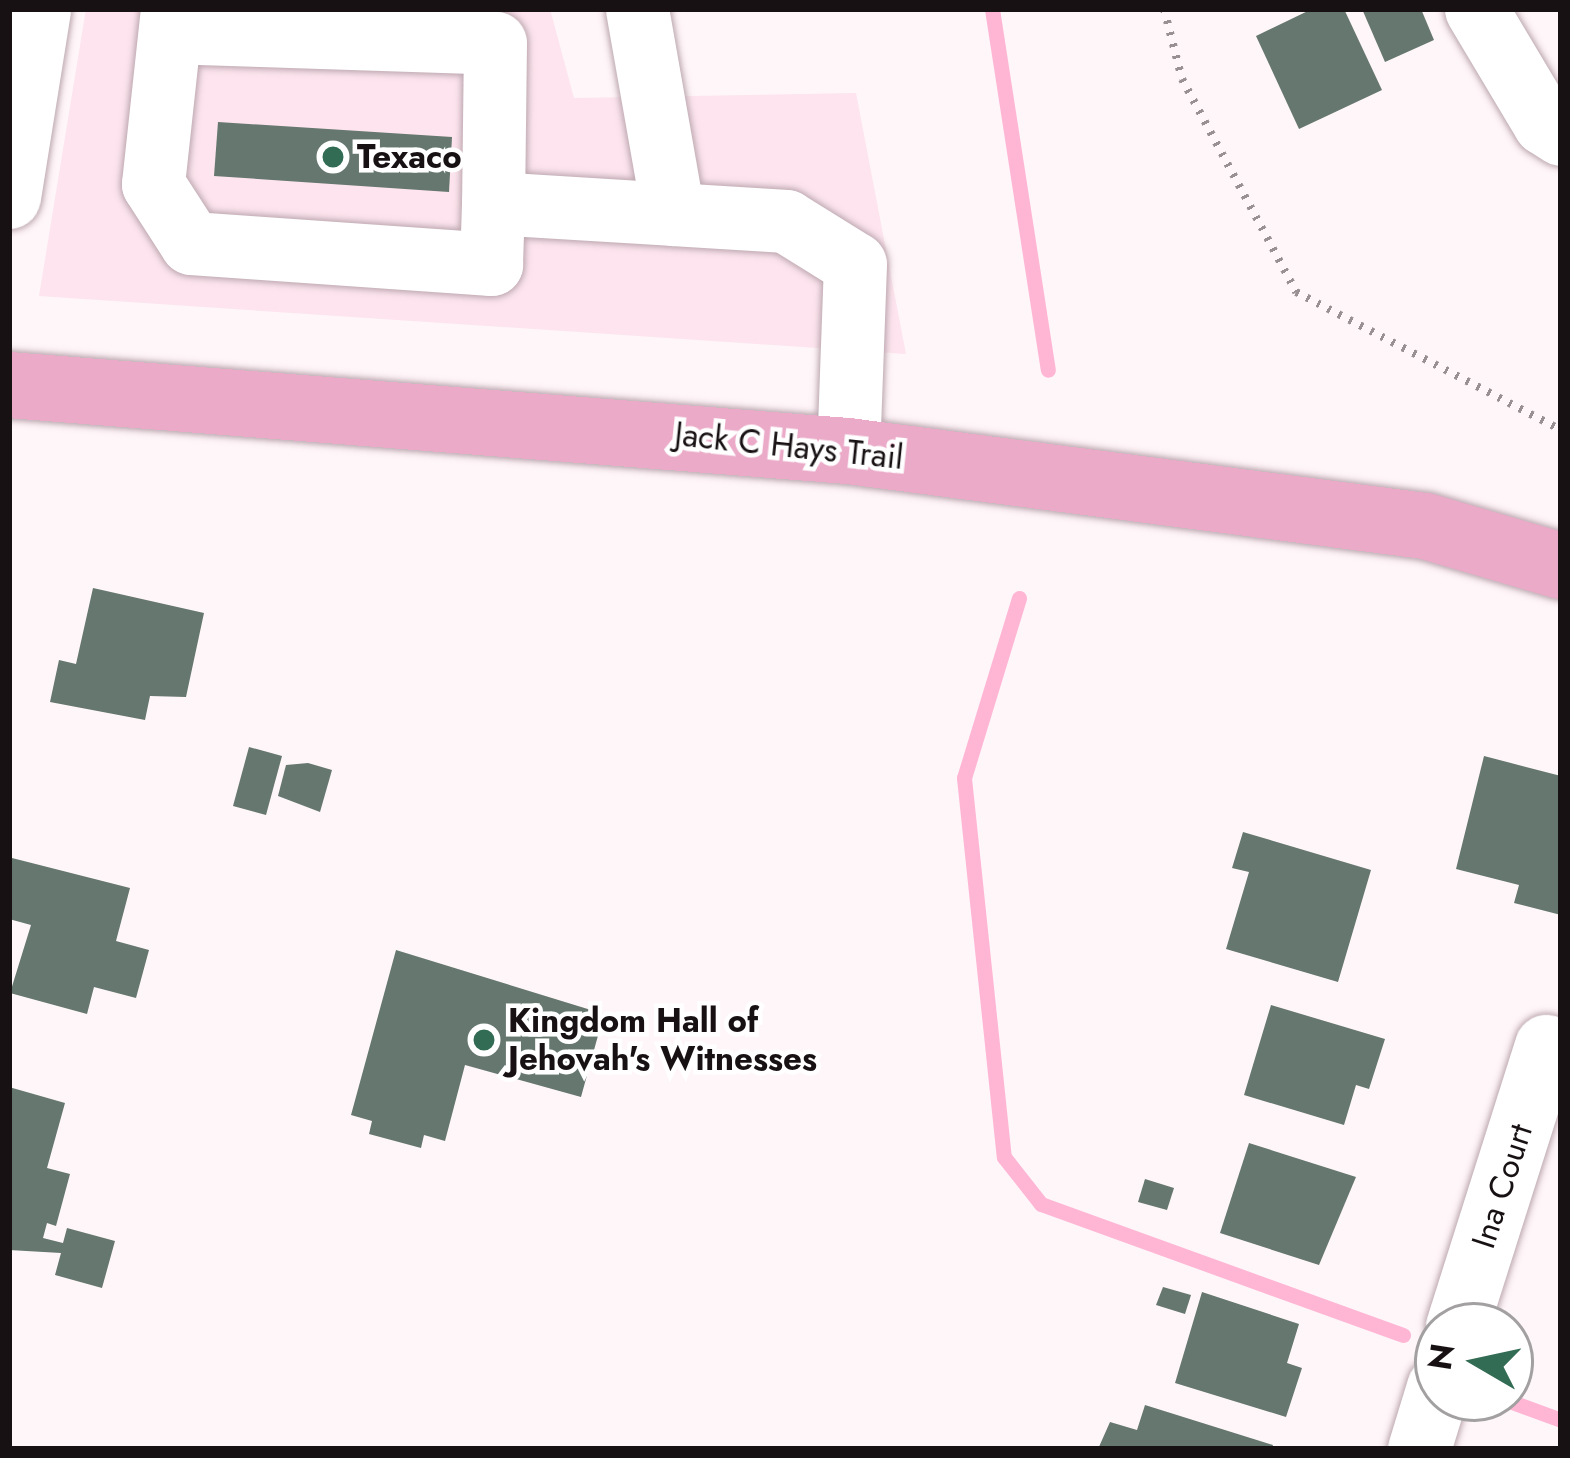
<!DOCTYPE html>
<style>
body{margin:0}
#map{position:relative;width:1570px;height:1458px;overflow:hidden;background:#fff6f9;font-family:Jost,sans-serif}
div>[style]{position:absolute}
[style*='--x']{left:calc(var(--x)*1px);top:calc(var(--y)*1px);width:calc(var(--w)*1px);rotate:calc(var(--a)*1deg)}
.built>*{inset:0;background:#fde4ee}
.stream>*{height:15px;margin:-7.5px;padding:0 7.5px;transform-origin:7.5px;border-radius:7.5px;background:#feb6d4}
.building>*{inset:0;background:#65776e}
.path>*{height:8px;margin-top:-4px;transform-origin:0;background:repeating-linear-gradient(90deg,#989093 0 3px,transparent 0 12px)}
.roads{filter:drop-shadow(0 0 3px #bda8b0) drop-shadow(0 0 3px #bda8b0)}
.minor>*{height:63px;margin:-31.5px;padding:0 31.5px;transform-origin:31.5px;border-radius:31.5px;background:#fff}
.major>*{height:66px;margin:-33px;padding:0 33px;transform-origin:33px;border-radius:33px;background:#eaaac8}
.dots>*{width:33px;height:33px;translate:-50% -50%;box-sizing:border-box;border:6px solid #fff;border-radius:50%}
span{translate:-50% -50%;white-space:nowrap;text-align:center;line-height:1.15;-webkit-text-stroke:9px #fff;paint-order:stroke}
.poi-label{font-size:33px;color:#181114;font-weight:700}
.left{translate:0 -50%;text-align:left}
.street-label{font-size:33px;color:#181114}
.frame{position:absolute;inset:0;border:12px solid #181114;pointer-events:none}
.north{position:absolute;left:1414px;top:1302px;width:120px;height:120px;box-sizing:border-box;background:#fff;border:3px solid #a3a0a1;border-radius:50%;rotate:279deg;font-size:33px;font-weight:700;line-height:48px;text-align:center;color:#181114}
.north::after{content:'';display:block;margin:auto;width:42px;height:54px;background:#336c54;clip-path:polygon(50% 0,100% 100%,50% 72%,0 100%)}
</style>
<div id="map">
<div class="built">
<div style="clip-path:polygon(86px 9px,550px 9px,574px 98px,856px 93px,906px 354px,39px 296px)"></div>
</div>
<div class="stream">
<div style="--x:992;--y:9;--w:365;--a:81.2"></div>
<div style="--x:1019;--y:598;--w:188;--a:107"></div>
<div style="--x:964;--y:778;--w:381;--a:84"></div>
<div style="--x:1004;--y:1157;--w:60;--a:51.8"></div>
<div style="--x:1041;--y:1204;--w:385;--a:19.9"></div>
<div style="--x:1501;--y:1398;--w:64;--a:20.1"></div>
</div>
<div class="building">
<div style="clip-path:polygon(1312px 9px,1344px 9px,1382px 90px,1299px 129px,1256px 36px)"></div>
<div style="clip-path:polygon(1362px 9px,1421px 9px,1434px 40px,1385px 62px)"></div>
<div style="clip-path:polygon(218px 122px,452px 137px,449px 192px,214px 176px)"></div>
<div style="clip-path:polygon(93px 588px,204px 613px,186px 697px,150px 696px,145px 720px,50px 702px,59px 660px,76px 664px)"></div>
<div style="clip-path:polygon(249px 747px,282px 756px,266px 815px,233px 806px)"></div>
<div style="clip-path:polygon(1484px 756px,1561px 776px,1561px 915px,1514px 903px,1519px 885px,1456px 869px)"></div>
<div style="clip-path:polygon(308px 763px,332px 770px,320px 812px,278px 796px,286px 765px)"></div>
<div style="clip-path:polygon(1243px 832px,1371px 870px,1338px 982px,1226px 949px,1249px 872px,1232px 868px)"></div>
<div style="clip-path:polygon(12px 858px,130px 888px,116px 941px,149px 950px,136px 998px,94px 987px,87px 1014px,10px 993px,31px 925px,9px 919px)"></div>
<div style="clip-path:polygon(396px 950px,604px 1014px,581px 1097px,465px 1065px,445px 1141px,424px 1135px,421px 1148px,369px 1134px,372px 1121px,351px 1115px)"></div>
<div style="clip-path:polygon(1271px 1005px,1385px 1039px,1369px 1089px,1356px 1085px,1344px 1125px,1244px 1095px)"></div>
<div style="clip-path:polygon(9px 1087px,65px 1103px,47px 1168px,70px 1174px,56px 1226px,47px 1223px,43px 1238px,63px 1243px,67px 1228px,115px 1241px,102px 1288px,55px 1275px,61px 1253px,9px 1250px)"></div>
<div style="clip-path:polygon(1249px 1143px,1356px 1177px,1319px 1265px,1220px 1233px)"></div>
<div style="clip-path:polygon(1145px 1179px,1174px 1188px,1167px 1210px,1138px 1202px)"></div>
<div style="clip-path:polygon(1163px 1287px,1191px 1295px,1185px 1314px,1156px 1305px)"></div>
<div style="clip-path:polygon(1202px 1292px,1299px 1324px,1287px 1363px,1302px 1368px,1286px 1417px,1175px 1383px)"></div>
<div style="clip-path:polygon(1145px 1405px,1273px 1445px,1272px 1449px,1098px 1449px,1110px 1422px,1137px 1430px)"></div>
</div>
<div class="path">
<div style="--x:1164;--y:9;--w:72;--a:75.6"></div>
<div style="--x:1182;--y:79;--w:242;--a:61.8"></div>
<div style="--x:1296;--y:292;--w:299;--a:27.5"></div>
</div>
<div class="roads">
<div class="minor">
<div style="--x:172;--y:9;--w:176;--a:96.2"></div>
<div style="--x:153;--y:184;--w:70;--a:57.2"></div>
<div style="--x:191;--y:243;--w:301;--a:4"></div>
<div style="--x:491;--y:264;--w:61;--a:-88.1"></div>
<div style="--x:493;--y:203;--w:294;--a:3.5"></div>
<div style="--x:786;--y:221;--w:81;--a:31.9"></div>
<div style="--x:855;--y:264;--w:187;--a:92.1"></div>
<div style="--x:637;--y:9;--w:208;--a:80"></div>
<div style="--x:1476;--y:9;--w:133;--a:59.2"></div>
<div style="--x:1544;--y:123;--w:20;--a:33"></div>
<div style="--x:170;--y:32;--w:325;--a:1.9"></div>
<div style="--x:495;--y:43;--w:160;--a:90.7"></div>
<div style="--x:9;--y:197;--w:190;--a:-80.9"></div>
<div style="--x:1457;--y:1326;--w:294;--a:-72.4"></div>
<div style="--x:1419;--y:1449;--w:65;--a:-73"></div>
</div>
<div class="major">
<div style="--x:9;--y:385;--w:842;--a:4.5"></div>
<div style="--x:848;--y:451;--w:582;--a:7.41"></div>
<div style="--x:1425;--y:526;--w:142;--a:16.4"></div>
</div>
</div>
<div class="dots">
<div style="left:333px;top:157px;background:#336c54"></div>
<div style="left:484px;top:1040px;background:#336c54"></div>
</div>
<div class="poi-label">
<span class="left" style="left:357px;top:157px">Texaco</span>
<span class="left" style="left:508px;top:1040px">Kingdom Hall of<br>Jehovah's Witnesses</span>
</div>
<div class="street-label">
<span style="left:789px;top:446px;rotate:6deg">Jack C Hays Trail</span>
<span style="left:1502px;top:1186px;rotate:-72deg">Ina Court</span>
</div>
<div class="frame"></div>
<div class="north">N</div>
</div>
